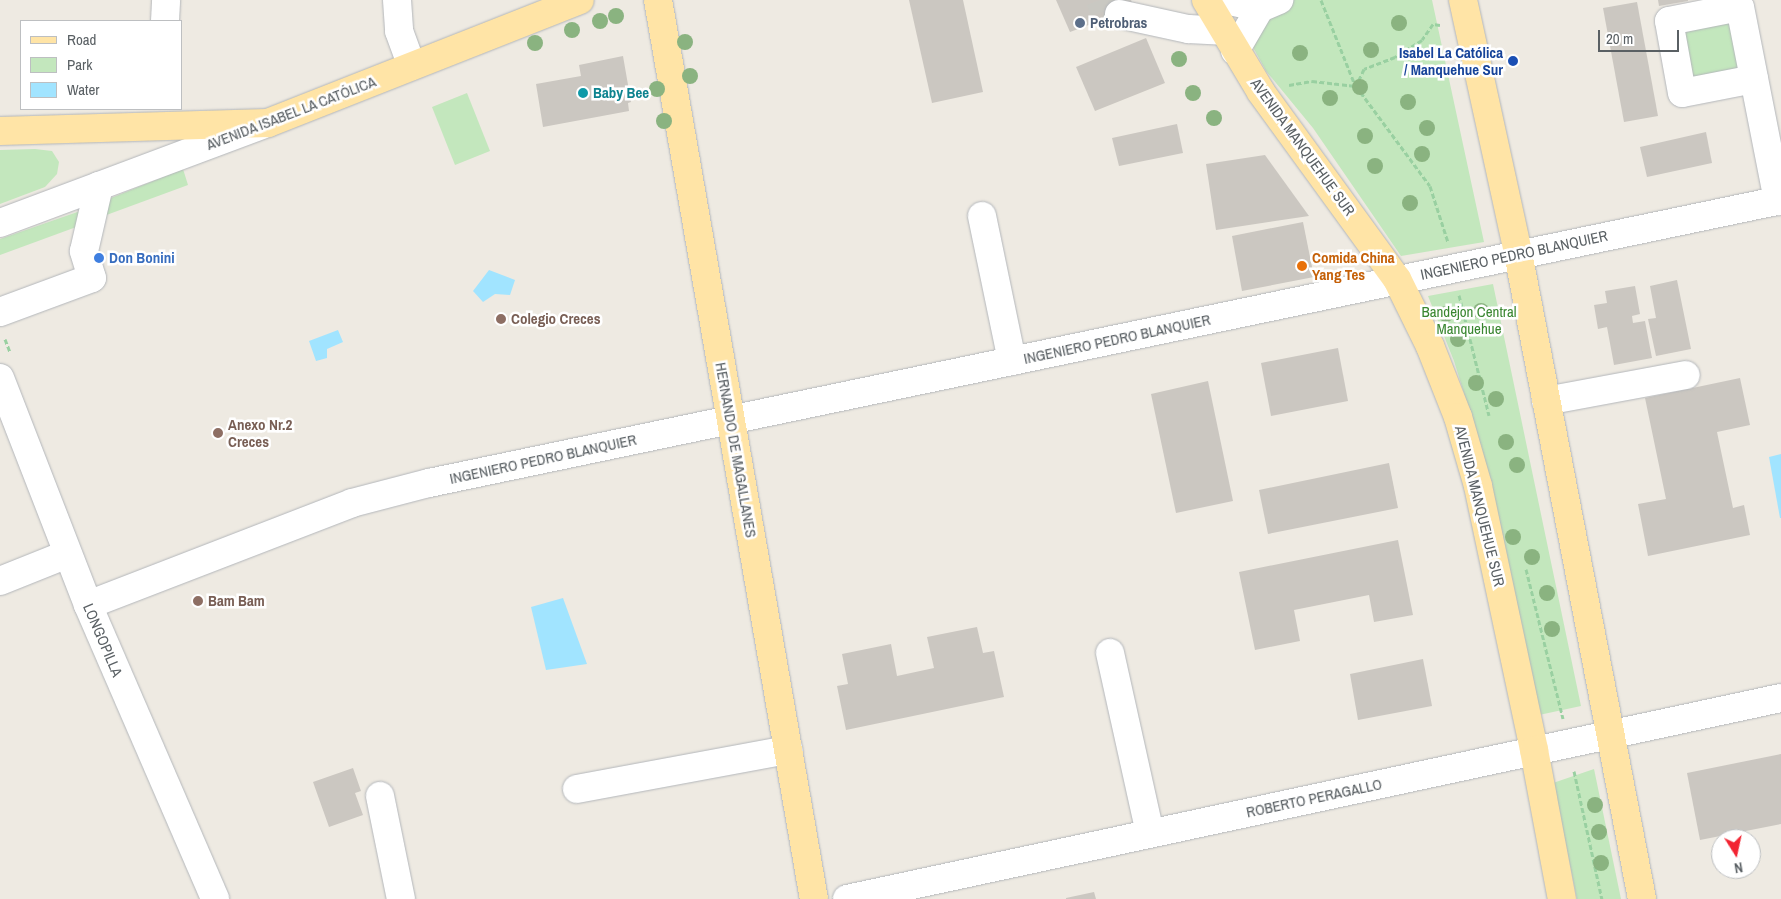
<!DOCTYPE html>
<meta charset="utf-8">
<style>
body{margin:0}
#map{position:relative;width:1781px;height:899px;overflow:hidden;background:#eeeae2;font-family:"Archivo Narrow",sans-serif}
div>[style]{position:absolute}
[style*='--x']{left:calc(var(--x)*1px);top:calc(var(--y)*1px);width:calc(var(--w)*1px);rotate:calc(var(--a)*1deg)}
.green>*{inset:0;background:#c3e7bd}
.water>*{inset:0;background:#a1e4ff}
.building>*{inset:0;background:#cbc7c1}
.minor-tunnel>*{height:28px;margin-top:-14px;transform-origin:0;background:repeating-linear-gradient(90deg,#c9c8c2 0 28px,transparent 0 42px)}
.path>*{height:3px;margin-top:-1.5px;transform-origin:0;background:repeating-linear-gradient(90deg,#99d0a1 0 5px,transparent 0 7.5px)}
.roads{filter:drop-shadow(0 0 1px #b3b6ba) drop-shadow(0 0 1px #b3b6ba)}
.minor>*{height:28px;margin:-14px;padding:0 14px;transform-origin:14px;border-radius:14px;background:#fff}
.major>*{height:28px;margin:-14px;padding:0 14px;transform-origin:14px;border-radius:14px;background:#ffe4a6}
.trees>*{width:16px;height:16px;margin:-8px;border-radius:50%;background:#8ab380}
.dots>*{width:14px;height:14px;translate:-50% -50%;box-sizing:border-box;border:2px solid #fff;border-radius:50%}
span{translate:-50% -50%;white-space:nowrap;text-align:center;line-height:1.15;-webkit-text-stroke:5px #fff;paint-order:stroke}
.service-label{font-size:15px;color:#4e5e75;font-weight:700}
.left{translate:0 -50%;text-align:left}
.transit-label{font-size:15px;color:#164399;font-weight:700}
.right{translate:-100% -50%;text-align:right}
.culture-label{font-size:15px;color:#0d838f;font-weight:700}
.street-label{font-size:15px;color:#5a6064}
.food-label{font-size:15px;color:#c56008;font-weight:700}
.shop-label{font-size:15px;color:#366cbe;font-weight:700}
.park-label{font-size:15px;color:#398630}
.education-label{font-size:15px;color:#785e54;font-weight:700}
.legend{position:absolute;left:20px;top:20px;width:162px;height:90px;box-sizing:border-box;background:#fff;border:1px solid #bdbfc1;margin:0;padding:6px 9px;list-style:none;font-size:15px;color:#5a6064}
.legend li{display:flex;align-items:center;gap:10px;height:25px}
.legend b{width:25px;border:1px solid #bdbfc1}
.north{position:absolute;left:1711px;top:829px;width:50px;height:50px;box-sizing:border-box;background:#fff;border:1px solid #bdbfc1;border-radius:50%;rotate:170deg;font-size:14px;font-weight:700;line-height:20px;text-align:center;color:#5a6064}
.north::after{content:'';display:block;margin:auto;width:18px;height:22px;background:#f22432;clip-path:polygon(50% 0,100% 100%,50% 72%,0 100%)}
.scale{position:absolute;left:1598px;top:30px;width:81px;height:22px;box-sizing:border-box;border:2px solid #5a6064;border-top:0;padding-left:6px;font-size:15px;line-height:18px;white-space:nowrap;color:#5a6064;-webkit-text-stroke:4px #fff;paint-order:stroke}
</style>
<div id="map">
<div class="green">
<div style="clip-path:polygon(1227px 0,1432px 0,1484px 242px,1401px 256px,1313px 128px,1266px 71px)"></div>
<div style="clip-path:polygon(1732px 22px,1742px 74px,1688px 84px,1678px 32px)"></div>
<div style="clip-path:polygon(467px 93px,490px 151px,455px 165px,432px 107px)"></div>
<div style="clip-path:polygon(35px 149px,52px 151px,59px 162px,57px 174px,45px 187px,0 204px,0 150px)"></div>
<div style="clip-path:polygon(183px 169px,188px 185px,101px 217px,106px 200px)"></div>
<div style="clip-path:polygon(86px 209px,79px 226px,0 255px,0 239px)"></div>
<div style="clip-path:polygon(1493px 284px,1581px 706px,1539px 715px,1488px 471px,1454px 361px,1428px 296px)"></div>
<div style="clip-path:polygon(1594px 769px,1621px 899px,1577px 899px,1553px 783px)"></div>
</div>
<div class="water">
<div style="clip-path:polygon(489px 270px,515px 280px,510px 295px,495px 294px,483px 302px,473px 291px)"></div>
<div style="clip-path:polygon(338px 330px,343px 342px,327px 349px,327px 358px,316px 361px,309px 341px)"></div>
<div style="clip-path:polygon(1781px 454px,1781px 518px,1780px 518px,1769px 457px)"></div>
<div style="clip-path:polygon(563px 598px,587px 664px,546px 670px,531px 607px)"></div>
</div>
<div class="building">
<div style="clip-path:polygon(909px 0,963px 0,983px 92px,932px 103px)"></div>
<div style="clip-path:polygon(1056px 0,1131px 0,1134px 8px,1070px 32px)"></div>
<div style="clip-path:polygon(1658px 0,1688px 0,1688px 1px,1659px 6px)"></div>
<div style="clip-path:polygon(1637px 2px,1658px 116px,1624px 122px,1603px 8px)"></div>
<div style="clip-path:polygon(1146px 38px,1165px 83px,1095px 111px,1076px 67px)"></div>
<div style="clip-path:polygon(623px 56px,631px 102px,628px 103px,629px 111px,543px 127px,536px 84px,581px 76px,579px 65px)"></div>
<div style="clip-path:polygon(1177px 124px,1183px 153px,1119px 166px,1112px 138px)"></div>
<div style="clip-path:polygon(1706px 132px,1712px 163px,1647px 177px,1640px 147px)"></div>
<div style="clip-path:polygon(1265px 155px,1309px 216px,1216px 230px,1206px 164px)"></div>
<div style="clip-path:polygon(1303px 222px,1314px 277px,1242px 291px,1232px 236px)"></div>
<div style="clip-path:polygon(1677px 280px,1691px 349px,1656px 356px,1648px 319px,1656px 318px,1650px 286px)"></div>
<div style="clip-path:polygon(1635px 286px,1640px 314px,1632px 316px,1633px 323px,1645px 321px,1652px 358px,1614px 365px,1607px 327px,1598px 329px,1594px 305px,1607px 303px,1605px 291px)"></div>
<div style="clip-path:polygon(1338px 348px,1348px 401px,1271px 416px,1261px 363px)"></div>
<div style="clip-path:polygon(1740px 378px,1750px 425px,1717px 432px,1733px 508px,1744px 505px,1750px 535px,1648px 556px,1638px 504px,1666px 499px,1645px 398px)"></div>
<div style="clip-path:polygon(1208px 381px,1233px 501px,1176px 513px,1151px 394px)"></div>
<div style="clip-path:polygon(1389px 463px,1398px 508px,1268px 534px,1259px 490px)"></div>
<div style="clip-path:polygon(1398px 540px,1413px 615px,1374px 622px,1369px 595px,1294px 610px,1300px 641px,1255px 650px,1239px 572px)"></div>
<div style="clip-path:polygon(977px 627px,983px 653px,994px 651px,1004px 697px,846px 730px,837px 686px,848px 684px,842px 654px,891px 644px,897px 676px,934px 668px,927px 637px)"></div>
<div style="clip-path:polygon(1423px 659px,1432px 706px,1358px 720px,1350px 674px)"></div>
<div style="clip-path:polygon(1781px 754px,1781px 824px,1700px 840px,1687px 773px)"></div>
<div style="clip-path:polygon(353px 768px,361px 791px,355px 793px,363px 815px,329px 827px,313px 782px)"></div>
<div style="clip-path:polygon(1094px 892px,1096px 899px,1066px 899px,1066px 898px)"></div>
</div>
<div class="minor-tunnel">
<div style="--x:1100;--y:0;--w:12;--a:70"></div>
<div style="--x:1104;--y:11;--w:15;--a:11"></div>
</div>
<div class="path">
<div style="--x:1321;--y:0;--w:92;--a:68.2"></div>
<div style="--x:1440;--y:25;--w:7;--a:-172"></div>
<div style="--x:1433;--y:24;--w:19;--a:125"></div>
<div style="--x:1422;--y:40;--w:32;--a:148"></div>
<div style="--x:1395;--y:57;--w:33;--a:159"></div>
<div style="--x:1364;--y:69;--w:19;--a:115"></div>
<div style="--x:1356;--y:86;--w:124;--a:53.5"></div>
<div style="--x:1430;--y:186;--w:59;--a:72.2"></div>
<div style="--x:1289;--y:85;--w:23;--a:-10"></div>
<div style="--x:1312;--y:81;--w:44;--a:6.5"></div>
<div style="--x:1459;--y:295;--w:124;--a:76"></div>
<div style="--x:5;--y:339;--w:14;--a:69"></div>
<div style="--x:1526;--y:569;--w:154;--a:76.1"></div>
<div style="--x:1574;--y:771;--w:131;--a:77.7"></div>
</div>
<div class="roads">
<div class="minor">
<div style="--x:397;--y:0;--w:31;--a:86"></div>
<div style="--x:399;--y:31;--w:37;--a:70"></div>
<div style="--x:1226;--y:0;--w:35;--a:13"></div>
<div style="--x:1260;--y:8;--w:21;--a:-23"></div>
<div style="--x:1119;--y:14;--w:71;--a:12.3"></div>
<div style="--x:1188;--y:29;--w:35;--a:3"></div>
<div style="--x:165;--y:21;--w:21;--a:-87"></div>
<div style="--x:1235;--y:51;--w:50;--a:-59.8"></div>
<div style="--x:1754;--y:79;--w:73;--a:169"></div>
<div style="--x:1682;--y:93;--w:73;--a:-100.2"></div>
<div style="--x:1669;--y:21;--w:72;--a:-11.2"></div>
<div style="--x:1740;--y:7;--w:198;--a:78.9"></div>
<div style="--x:982;--y:216;--w:148;--a:78.3"></div>
<div style="--x:0;--y:223;--w:280;--a:-20.5"></div>
<div style="--x:0;--y:312;--w:98;--a:-20.3"></div>
<div style="--x:92;--y:278;--w:28;--a:-107"></div>
<div style="--x:84;--y:251;--w:67;--a:-77"></div>
<div style="--x:0;--y:378;--w:243;--a:68.8"></div>
<div style="--x:88;--y:605;--w:320;--a:66.6"></div>
<div style="--x:1546;--y:401;--w:142;--a:-10.5"></div>
<div style="--x:0;--y:581;--w:72;--a:-21.9"></div>
<div style="--x:88;--y:605;--w:283;--a:-21.1"></div>
<div style="--x:352;--y:503;--w:80;--a:-14.6"></div>
<div style="--x:429;--y:483;--w:1381;--a:-11.82"></div>
<div style="--x:1110;--y:653;--w:184;--a:77.5"></div>
<div style="--x:577;--y:789;--w:215;--a:-10.5"></div>
<div style="--x:380;--y:796;--w:105;--a:78.5"></div>
<div style="--x:847;--y:899;--w:955;--a:-12.15"></div>
</div>
<div class="major">
<div style="--x:658;--y:0;--w:912;--a:80.16"></div>
<div style="--x:1206;--y:0;--w:107;--a:59.1"></div>
<div style="--x:1261;--y:92;--w:231;--a:54"></div>
<div style="--x:1397;--y:279;--w:75;--a:63.8"></div>
<div style="--x:1430;--y:346;--w:76;--a:68.5"></div>
<div style="--x:1458;--y:417;--w:72;--a:73.8"></div>
<div style="--x:1478;--y:486;--w:270;--a:78"></div>
<div style="--x:1534;--y:750;--w:152;--a:79.4"></div>
<div style="--x:1463;--y:0;--w:259;--a:77.7"></div>
<div style="--x:1518;--y:253;--w:658;--a:79.13"></div>
<div style="--x:0;--y:131;--w:268;--a:-1.7"></div>
<div style="--x:268;--y:123;--w:335;--a:-21.5"></div>
</div>
</div>
<div class="trees">
<div style="left:616px;top:16px"></div>
<div style="left:600px;top:21px"></div>
<div style="left:1399px;top:23px"></div>
<div style="left:572px;top:30px"></div>
<div style="left:685px;top:42px"></div>
<div style="left:535px;top:43px"></div>
<div style="left:1371px;top:50px"></div>
<div style="left:1300px;top:53px"></div>
<div style="left:1179px;top:59px"></div>
<div style="left:690px;top:76px"></div>
<div style="left:1360px;top:87px"></div>
<div style="left:657px;top:89px"></div>
<div style="left:1193px;top:93px"></div>
<div style="left:1330px;top:98px"></div>
<div style="left:1408px;top:102px"></div>
<div style="left:1214px;top:118px"></div>
<div style="left:664px;top:121px"></div>
<div style="left:1427px;top:128px"></div>
<div style="left:1365px;top:136px"></div>
<div style="left:1422px;top:154px"></div>
<div style="left:1375px;top:166px"></div>
<div style="left:1410px;top:203px"></div>
<div style="left:1481px;top:311px"></div>
<div style="left:1446px;top:314px"></div>
<div style="left:1458px;top:339px"></div>
<div style="left:1476px;top:383px"></div>
<div style="left:1496px;top:399px"></div>
<div style="left:1506px;top:442px"></div>
<div style="left:1517px;top:465px"></div>
<div style="left:1513px;top:537px"></div>
<div style="left:1532px;top:557px"></div>
<div style="left:1547px;top:593px"></div>
<div style="left:1552px;top:629px"></div>
<div style="left:1595px;top:805px"></div>
<div style="left:1599px;top:832px"></div>
<div style="left:1601px;top:863px"></div>
</div>
<div class="dots">
<div style="left:1080px;top:23px;background:#5c6f8a"></div>
<div style="left:1513px;top:61px;background:#1a4fb4"></div>
<div style="left:583px;top:93px;background:#0f9aa8"></div>
<div style="left:99px;top:258px;background:#3f7fe0"></div>
<div style="left:1302px;top:266px;background:#e8710a"></div>
<div style="left:501px;top:319px;background:#8d6e63"></div>
<div style="left:218px;top:433px;background:#8d6e63"></div>
<div style="left:198px;top:601px;background:#8d6e63"></div>
</div>
<div class="service-label">
<span class="left" style="left:1090px;top:23px">Petrobras</span>
</div>
<div class="transit-label">
<span class="right" style="left:1503px;top:61px">Isabel La Católica<br>/ Manquehue Sur</span>
</div>
<div class="culture-label">
<span class="left" style="left:593px;top:93px">Baby Bee</span>
</div>
<div class="street-label">
<span style="left:291px;top:113px;rotate:-21deg">AVENIDA ISABEL LA CATÓLICA</span>
<span style="left:1303px;top:147px;rotate:54deg">AVENIDA MANQUEHUE SUR</span>
<span style="left:1514px;top:255px;rotate:-12deg">INGENIERO PEDRO BLANQUIER</span>
<span style="left:1117px;top:339px;rotate:-12deg">INGENIERO PEDRO BLANQUIER</span>
<span style="left:736px;top:450px;rotate:80deg">HERNANDO DE MAGALLANES</span>
<span style="left:543px;top:459px;rotate:-12deg">INGENIERO PEDRO BLANQUIER</span>
<span style="left:1480px;top:506px;rotate:76deg">AVENIDA MANQUEHUE SUR</span>
<span style="left:103px;top:640px;rotate:67deg">LONGOPILLA</span>
<span style="left:1314px;top:798px;rotate:-12deg">ROBERTO PERAGALLO</span>
</div>
<div class="food-label">
<span class="left" style="left:1312px;top:266px">Comida China<br>Yang Tes</span>
</div>
<div class="shop-label">
<span class="left" style="left:109px;top:258px">Don Bonini</span>
</div>
<div class="park-label">
<span style="left:1469px;top:320px">Bandejon Central<br>Manquehue</span>
</div>
<div class="education-label">
<span class="left" style="left:511px;top:319px">Colegio Creces</span>
<span class="left" style="left:228px;top:433px">Anexo Nr.2<br>Creces</span>
<span class="left" style="left:208px;top:601px">Bam Bam</span>
</div>
<ul class="legend">
<li><b style="height:6px;background:#ffe4a6"></b>Road</li>
<li><b style="height:14px;background:#c3e7bd"></b>Park</li>
<li><b style="height:14px;background:#a1e4ff"></b>Water</li>
</ul>
<div class="north">N</div>
<div class="scale">20 m</div>
</div>
